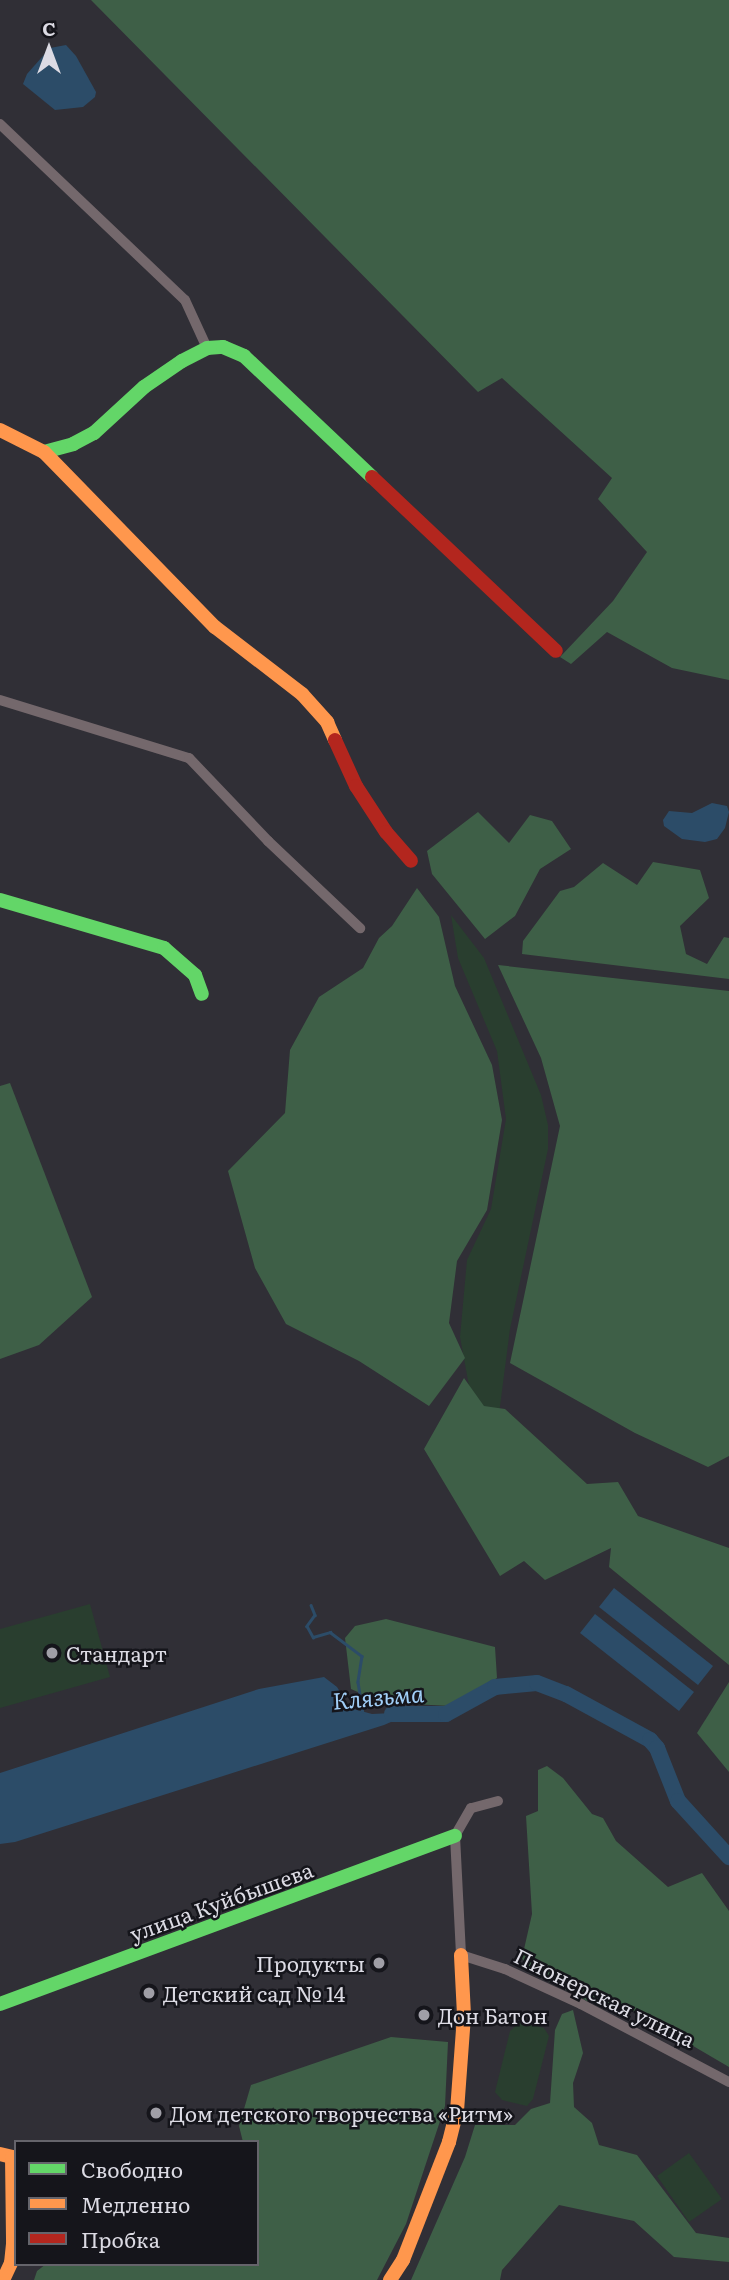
<!DOCTYPE html>
<meta charset="utf-8">
<style>
body{margin:0}
#map{position:relative;width:729px;height:2280px;overflow:hidden;background:#302f36;font-family:Literata,serif}
div>[style]{position:absolute}
[style*='--x']{left:calc(var(--x)*1px);top:calc(var(--y)*1px);width:calc(var(--w)*1px);rotate:calc(var(--a)*1deg)}
.green>*{inset:0;background:#293e2f}
.forest>*{inset:0;background:#3e5f47}
.water>*{inset:0;background:#2c4c68}
.stream>*{height:2.5px;margin:-1.25px;padding:0 1.25px;transform-origin:1.25px;border-radius:1.25px;background:#2c4c68}
.river>*{height:16px;margin:-8px;padding:0 8px;transform-origin:8px;border-radius:8px;background:#2c4c68}
.street>*{height:10px;margin:-5px;padding:0 5px;transform-origin:5px;border-radius:5px;background:#74686c}
.fast>*{height:14px;margin:-7px;padding:0 7px;transform-origin:7px;border-radius:7px;background:#63d668}
.slow>*{height:14px;margin:-7px;padding:0 7px;transform-origin:7px;border-radius:7px;background:#ff974d}
.jam>*{height:14px;margin:-7px;padding:0 7px;transform-origin:7px;border-radius:7px;background:#b3261e}
.dots>*{width:19px;height:19px;translate:-50% -50%;box-sizing:border-box;border:4px solid #15151b;border-radius:50%}
span{translate:-50% -50%;white-space:nowrap;text-align:center;line-height:1.15;-webkit-text-stroke:5px #15151b;paint-order:stroke}
.poi-label{font-size:21px;color:#dcdbe4}
.left{translate:0 -50%;text-align:left}
.right{translate:-100% -50%;text-align:right}
.street-label{font-size:21px;color:#dcdbe4}
.water-label{font-size:23px;color:#a1cff8;font-style:italic}
.legend{position:absolute;left:14px;top:2140px;width:245px;height:126px;box-sizing:border-box;background:#15151b;border:2px solid #65646b;margin:0;padding:9px 12px;list-style:none;font-size:21px;color:#dcdbe4}
.legend li{display:flex;align-items:center;gap:14px;height:35px}
.legend b{width:35px;border:2px solid #65646b}
.north{position:absolute;left:14px;top:14px;width:70px;height:70px;-webkit-text-stroke:5px #15151b;paint-order:stroke;rotate:0deg;font-size:19px;font-weight:700;line-height:28px;text-align:center;color:#dcdbe4}
.north::after{content:'';display:block;margin:auto;width:24px;height:32px;background:#dcdbe4;clip-path:polygon(50% 0,100% 100%,50% 72%,0 100%)}
</style>
<div id="map">
<div class="green">
<div style="clip-path:polygon(451px 915px,484px 958px,541px 1095px,548px 1125px,548px 1149px,510px 1329px,499px 1414px,474px 1413px,460px 1337px,467px 1260px,491px 1209px,506px 1119px,497px 1051px,458px 958px)"></div>
<div style="clip-path:polygon(90px 1604px,110px 1677px,0 1708px,0 1629px)"></div>
<div style="clip-path:polygon(520px 2022px,544px 2028px,549px 2036px,533px 2099px,527px 2106px,502px 2100px,495px 2092px,510px 2031px)"></div>
<div style="clip-path:polygon(689px 2153px,722px 2199px,689px 2222px,657px 2176px)"></div>
</div>
<div class="forest">
<div style="clip-path:polygon(91px 0,729px 0,729px 680px,672px 668px,607px 632px,571px 664px,560px 657px,613px 601px,647px 552px,598px 499px,612px 478px,502px 378px,478px 392px)"></div>
<div style="clip-path:polygon(478px 812px,509px 843px,530px 815px,552px 821px,571px 849px,540px 869px,515px 916px,485px 939px,432px 874px,427px 851px)"></div>
<div style="clip-path:polygon(653px 862px,700px 870px,709px 898px,680px 926px,686px 954px,707px 964px,724px 937px,729px 938px,729px 979px,522px 954px,523px 941px,560px 891px,574px 887px,603px 863px,637px 885px)"></div>
<div style="clip-path:polygon(417px 888px,439px 917px,455px 986px,492px 1065px,502px 1120px,487px 1210px,457px 1261px,449px 1323px,465px 1358px,429px 1406px,359px 1361px,286px 1324px,255px 1268px,228px 1171px,285px 1113px,290px 1050px,319px 997px,363px 968px,379px 938px,392px 926px)"></div>
<div style="clip-path:polygon(498px 965px,729px 991px,729px 1456px,708px 1467px,635px 1433px,510px 1363px,560px 1126px,541px 1058px)"></div>
<div style="clip-path:polygon(10px 1083px,92px 1297px,39px 1345px,0 1359px,0 1086px)"></div>
<div style="clip-path:polygon(464px 1378px,484px 1406px,505px 1409px,587px 1484px,618px 1482px,638px 1516px,729px 1548px,729px 1665px,609px 1567px,611px 1548px,545px 1580px,524px 1561px,500px 1576px,424px 1449px)"></div>
<div style="clip-path:polygon(386px 1619px,495px 1647px,497px 1678px,451px 1706px,411px 1704px,384px 1692px,366px 1697px,360px 1693px,351px 1689px,345px 1638px,355px 1626px)"></div>
<div style="clip-path:polygon(729px 1682px,729px 1772px,697px 1733px)"></div>
<div style="clip-path:polygon(547px 1766px,563px 1778px,592px 1814px,603px 1818px,616px 1841px,668px 1887px,702px 1873px,729px 1911px,729px 2067px,630px 2009px,587px 2001px,529px 1971px,522px 1958px,532px 1914px,526px 1816px,538px 1811px,538px 1770px)"></div>
<div style="clip-path:polygon(573px 2010px,583px 2053px,573px 2083px,574px 2107px,592px 2123px,599px 2145px,637px 2155px,696px 2233px,729px 2238px,729px 2262px,674px 2257px,634px 2221px,559px 2205px,502px 2270px,500px 2280px,411px 2280px,465px 2157px,475px 2125px,515px 2125px,531px 2109px,550px 2103px,555px 2030px,562px 2014px)"></div>
<div style="clip-path:polygon(391px 2037px,448px 2042px,445px 2106px,406px 2224px,377px 2280px,34px 2280px,37px 2271px,46px 2264px,257px 2264px,257px 2142px,243px 2142px,239px 2126px,251px 2085px)"></div>
</div>
<div class="water">
<div style="clip-path:polygon(66px 45px,76px 56px,96px 92px,95px 97px,83px 107px,55px 110px,23px 84px,27px 74px,50px 48px)"></div>
<div style="clip-path:polygon(712px 803px,727px 806px,729px 812px,725px 828px,717px 839px,705px 842px,682px 839px,664px 826px,663px 820px,669px 811px,692px 813px)"></div>
<div style="clip-path:polygon(614px 1588px,713px 1666px,698px 1685px,599px 1607px)"></div>
<div style="clip-path:polygon(595px 1614px,694px 1692px,679px 1711px,580px 1633px)"></div>
<div style="clip-path:polygon(324px 1677px,337px 1687px,350px 1708px,372px 1714px,414px 1712px,384px 1725px,15px 1842px,0 1844px,0 1773px,259px 1689px)"></div>
</div>
<div class="stream">
<div style="--x:311;--y:1605;--w:11;--a:68"></div>
<div style="--x:315;--y:1615;--w:14;--a:126"></div>
<div style="--x:307;--y:1626;--w:13;--a:61"></div>
<div style="--x:313;--y:1637;--w:18;--a:-16"></div>
<div style="--x:330;--y:1632;--w:40;--a:37"></div>
<div style="--x:362;--y:1656;--w:26;--a:99"></div>
<div style="--x:358;--y:1682;--w:30;--a:81"></div>
</div>
<div class="river">
<div style="--x:392;--y:1714;--w:54;--a:0"></div>
<div style="--x:446;--y:1714;--w:56;--a:-28.9"></div>
<div style="--x:495;--y:1687;--w:42;--a:-5.4"></div>
<div style="--x:537;--y:1683;--w:31;--a:21"></div>
<div style="--x:566;--y:1694;--w:96;--a:28.7"></div>
<div style="--x:650;--y:1740;--w:11;--a:49"></div>
<div style="--x:657;--y:1748;--w:57;--a:68.4"></div>
<div style="--x:678;--y:1801;--w:76;--a:47.7"></div>
</div>
<div class="street">
<div style="--x:0;--y:124;--w:255;--a:43.6"></div>
<div style="--x:185;--y:300;--w:53;--a:65.4"></div>
<div style="--x:0;--y:700;--w:198;--a:17.1"></div>
<div style="--x:189;--y:758;--w:115;--a:46.4"></div>
<div style="--x:268;--y:841;--w:127;--a:43.4"></div>
<div style="--x:498;--y:1801;--w:28;--a:165"></div>
<div style="--x:471;--y:1808;--w:32;--a:120"></div>
<div style="--x:455;--y:1836;--w:119;--a:87.1"></div>
<div style="--x:461;--y:1955;--w:46;--a:17.7"></div>
<div style="--x:505;--y:1969;--w:84;--a:24.7"></div>
<div style="--x:581;--y:2004;--w:167;--a:27.8"></div>
</div>
<div class="fast">
<div style="--x:44;--y:452;--w:30;--a:-15"></div>
<div style="--x:73;--y:444;--w:24;--a:-28"></div>
<div style="--x:94;--y:433;--w:68;--a:-42.6"></div>
<div style="--x:144;--y:387;--w:46;--a:-34.4"></div>
<div style="--x:182;--y:361;--w:28;--a:-27"></div>
<div style="--x:207;--y:348;--w:16;--a:-4"></div>
<div style="--x:223;--y:347;--w:23;--a:23"></div>
<div style="--x:244;--y:356;--w:176;--a:43.4"></div>
<div style="--x:0;--y:900;--w:171;--a:16.3"></div>
<div style="--x:164;--y:948;--w:41;--a:41.1"></div>
<div style="--x:195;--y:975;--w:20;--a:70"></div>
<div style="--x:0;--y:2004;--w:485;--a:-20.3"></div>
</div>
<div class="slow">
<div style="--x:0;--y:430;--w:49;--a:26.6"></div>
<div style="--x:44;--y:452;--w:245;--a:45.7"></div>
<div style="--x:215;--y:627;--w:110;--a:37.6"></div>
<div style="--x:302;--y:694;--w:38;--a:48"></div>
<div style="--x:327;--y:722;--w:20;--a:66"></div>
<div style="--x:0;--y:2154;--w:12;--a:14"></div>
<div style="--x:12;--y:2157;--w:87;--a:89.3"></div>
<div style="--x:13;--y:2244;--w:19;--a:96"></div>
<div style="--x:11;--y:2263;--w:19;--a:115"></div>
<div style="--x:390;--y:2280;--w:24;--a:-57"></div>
<div style="--x:403;--y:2260;--w:127;--a:-68.7"></div>
<div style="--x:449;--y:2142;--w:32;--a:-76"></div>
<div style="--x:457;--y:2111;--w:96;--a:-85.8"></div>
<div style="--x:464;--y:2015;--w:60;--a:-92.9"></div>
</div>
<div class="jam">
<div style="--x:372;--y:477;--w:253;--a:43.4"></div>
<div style="--x:335;--y:740;--w:51;--a:65.5"></div>
<div style="--x:356;--y:786;--w:55;--a:56.9"></div>
<div style="--x:386;--y:832;--w:38;--a:49"></div>
</div>
<div class="dots">
<div style="left:52px;top:1653px;background:#a09fa7"></div>
<div style="left:379px;top:1963px;background:#a09fa7"></div>
<div style="left:149px;top:1993px;background:#a09fa7"></div>
<div style="left:424px;top:2015px;background:#a09fa7"></div>
<div style="left:156px;top:2113px;background:#a09fa7"></div>
</div>
<div class="poi-label">
<span class="left" style="left:66px;top:1653px">Стандарт</span>
<span class="right" style="left:365px;top:1963px">Продукты</span>
<span class="left" style="left:163px;top:1993px">Детский сад № 14</span>
<span class="left" style="left:438px;top:2015px">Дон Батон</span>
<span class="left" style="left:170px;top:2113px">Дом детского творчества «Ритм»</span>
</div>
<div class="street-label">
<span style="left:221px;top:1901px;rotate:-20deg">улица Куйбышева</span>
<span style="left:605px;top:1997px;rotate:26deg">Пионерская улица</span>
</div>
<div class="water-label">
<span style="left:378px;top:1696px;rotate:-5deg">Клязьма</span>
</div>
<ul class="legend">
<li><b style="height:9px;background:#63d668"></b>Свободно</li>
<li><b style="height:9px;background:#ff974d"></b>Медленно</li>
<li><b style="height:9px;background:#b3261e"></b>Пробка</li>
</ul>
<div class="north">С</div>
</div>
